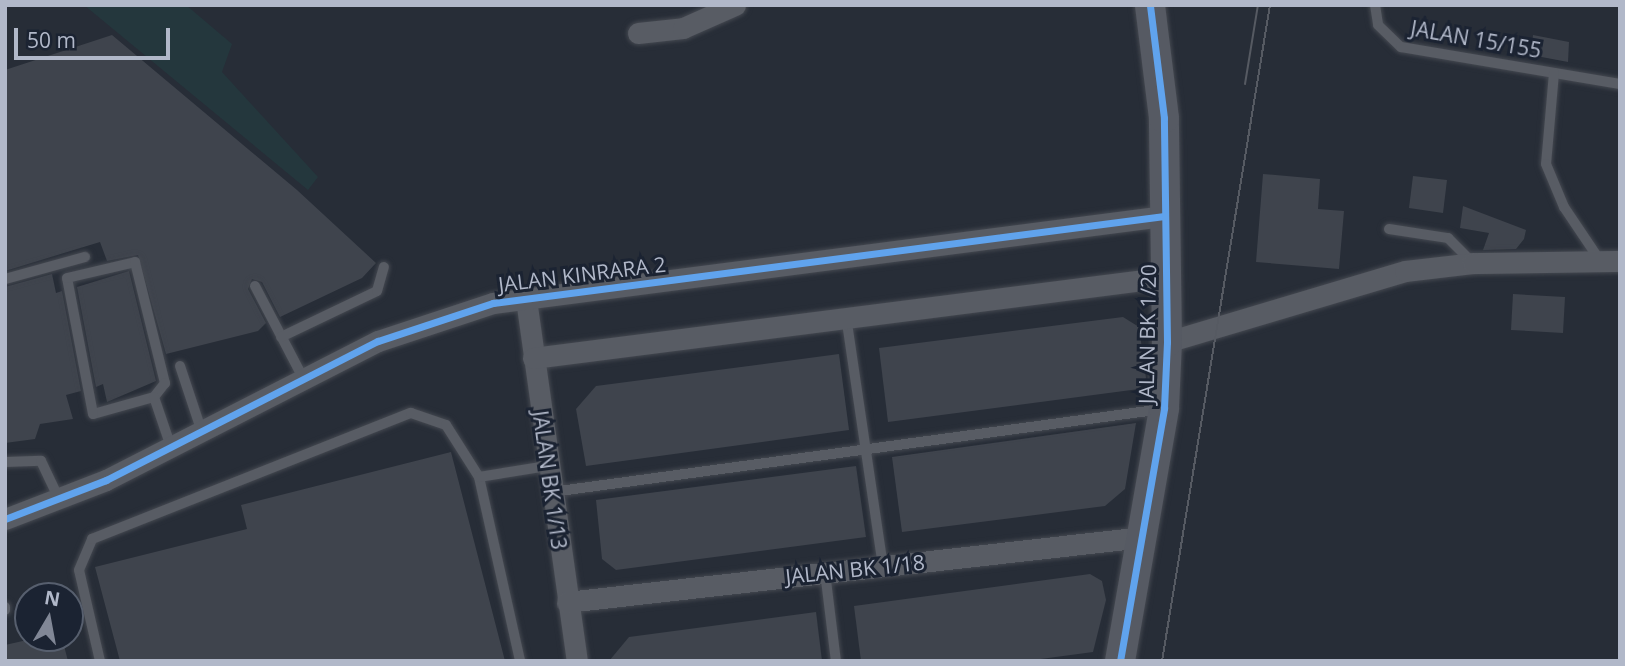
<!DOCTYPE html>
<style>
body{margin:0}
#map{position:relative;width:1625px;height:666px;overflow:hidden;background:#272d37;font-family:"Open Sans",sans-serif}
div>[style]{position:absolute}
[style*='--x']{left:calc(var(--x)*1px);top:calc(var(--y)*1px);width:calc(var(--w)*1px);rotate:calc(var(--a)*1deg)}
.green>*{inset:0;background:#24373d}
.building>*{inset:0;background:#3f444d}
.roads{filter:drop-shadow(0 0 2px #444850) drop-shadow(0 0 2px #444850)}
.lane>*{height:10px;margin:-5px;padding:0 5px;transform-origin:5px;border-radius:5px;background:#585c64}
.street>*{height:21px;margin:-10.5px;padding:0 10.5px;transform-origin:10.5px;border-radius:10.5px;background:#585c64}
.secondary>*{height:30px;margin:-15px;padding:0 15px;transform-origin:15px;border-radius:15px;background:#565a63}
.tram>*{height:2px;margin:-1px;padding:0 1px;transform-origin:1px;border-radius:1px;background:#565a62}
.cycleway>*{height:7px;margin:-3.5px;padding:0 3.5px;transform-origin:3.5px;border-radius:3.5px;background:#60a3ed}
span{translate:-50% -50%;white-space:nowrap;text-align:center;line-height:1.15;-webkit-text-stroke:6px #1b2332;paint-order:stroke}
.street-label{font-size:21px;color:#b1b8c9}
.frame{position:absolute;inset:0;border:7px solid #b1b8c9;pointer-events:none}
.north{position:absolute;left:14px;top:582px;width:70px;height:70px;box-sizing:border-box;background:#1b2332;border:2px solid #575f6e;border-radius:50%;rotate:10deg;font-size:19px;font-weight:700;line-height:28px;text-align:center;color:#b1b8c9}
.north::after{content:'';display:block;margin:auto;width:24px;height:32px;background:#818796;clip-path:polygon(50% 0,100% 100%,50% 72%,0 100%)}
.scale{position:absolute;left:14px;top:28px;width:156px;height:32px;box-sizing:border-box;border:4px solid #b1b8c9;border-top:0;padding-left:9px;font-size:21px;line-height:24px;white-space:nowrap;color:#b1b8c9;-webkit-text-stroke:5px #1b2332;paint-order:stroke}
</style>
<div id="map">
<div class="green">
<div style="clip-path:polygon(84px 5px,186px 5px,232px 44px,222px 72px,318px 177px,308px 190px)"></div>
</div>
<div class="building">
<div style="clip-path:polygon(112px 35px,297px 190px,376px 263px,362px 278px,280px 317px,262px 282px,252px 279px,248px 289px,266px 323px,258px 331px,166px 354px,138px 255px,107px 261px,100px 242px,5px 271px,5px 70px)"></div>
<div style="clip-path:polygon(1533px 35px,1569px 42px,1568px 62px,1531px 55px)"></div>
<div style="clip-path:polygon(1263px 174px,1320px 179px,1318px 209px,1344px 211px,1339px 269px,1256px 262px)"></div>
<div style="clip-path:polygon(1413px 176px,1447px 180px,1443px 213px,1409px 208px)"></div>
<div style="clip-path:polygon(1463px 206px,1526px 230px,1524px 239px,1516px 249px,1483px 250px,1489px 233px,1460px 228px)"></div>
<div style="clip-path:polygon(129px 271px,156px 381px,107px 402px,103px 384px,96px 387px,77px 287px)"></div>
<div style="clip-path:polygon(52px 274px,56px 293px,62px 291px,81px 391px,66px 395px,73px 419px,40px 424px,35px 439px,5px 443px,5px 287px)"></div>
<div style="clip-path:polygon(1513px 294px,1565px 297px,1563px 333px,1511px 330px)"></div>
<div style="clip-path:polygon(1123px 317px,1139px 327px,1146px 378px,1139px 389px,888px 422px,879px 348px)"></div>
<div style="clip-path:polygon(839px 354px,849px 430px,586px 466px,576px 409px,596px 386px)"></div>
<div style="clip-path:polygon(1136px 423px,1125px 489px,1105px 506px,902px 532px,892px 457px)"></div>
<div style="clip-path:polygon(451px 452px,505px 661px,120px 661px,95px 567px,247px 529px,241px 505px)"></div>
<div style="clip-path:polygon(856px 466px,866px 537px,616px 570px,602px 559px,596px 500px)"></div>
<div style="clip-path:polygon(1090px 574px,1102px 581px,1106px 600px,1093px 652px,1026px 661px,861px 661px,854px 606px)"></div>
<div style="clip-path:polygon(816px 612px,822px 661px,609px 661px,629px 637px)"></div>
<div style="clip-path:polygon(36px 638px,62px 638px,68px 661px,5px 661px,5px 645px)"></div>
</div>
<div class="roads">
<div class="lane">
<div style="--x:1375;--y:5;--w:20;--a:81"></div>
<div style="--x:1378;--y:25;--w:32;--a:44"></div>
<div style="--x:1401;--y:47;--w:222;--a:9.6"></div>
<div style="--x:1554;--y:73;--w:91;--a:95"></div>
<div style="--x:1546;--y:164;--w:47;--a:67.3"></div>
<div style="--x:1564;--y:207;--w:63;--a:56.1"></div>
<div style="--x:1389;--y:229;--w:60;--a:8.7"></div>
<div style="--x:1448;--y:238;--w:35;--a:45"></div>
<div style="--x:5;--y:279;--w:83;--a:-15.4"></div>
<div style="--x:255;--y:286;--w:104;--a:62.4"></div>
<div style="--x:846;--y:316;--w:253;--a:81.6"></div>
<div style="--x:281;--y:337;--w:106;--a:-25.6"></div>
<div style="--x:377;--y:291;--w:25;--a:-74"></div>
<div style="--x:180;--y:366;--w:66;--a:71.6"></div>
<div style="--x:154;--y:397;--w:63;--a:164.4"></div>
<div style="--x:93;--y:414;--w:138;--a:-100.8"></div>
<div style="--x:67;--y:278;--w:70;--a:-13.2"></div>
<div style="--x:135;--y:262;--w:125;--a:76.1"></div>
<div style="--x:165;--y:383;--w:18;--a:128"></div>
<div style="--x:154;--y:397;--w:50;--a:71.2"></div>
<div style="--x:5;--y:462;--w:36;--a:-2"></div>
<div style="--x:41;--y:461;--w:44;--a:64.6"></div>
<div style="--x:479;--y:477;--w:189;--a:77.4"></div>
<div style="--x:552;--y:492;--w:617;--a:-7.74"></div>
<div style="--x:825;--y:572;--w:90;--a:83"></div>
<div style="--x:5;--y:607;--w:3;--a:90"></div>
<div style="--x:100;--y:661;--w:93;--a:-103"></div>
<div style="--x:79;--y:570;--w:34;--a:-67"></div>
<div style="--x:92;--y:539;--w:343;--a:-21.6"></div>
<div style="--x:411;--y:413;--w:37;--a:19"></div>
<div style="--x:446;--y:425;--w:62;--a:57.6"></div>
<div style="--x:479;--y:477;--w:69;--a:-9.2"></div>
</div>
<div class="street">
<div style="--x:638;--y:33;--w:45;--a:-6.3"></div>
<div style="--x:683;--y:28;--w:57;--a:-23.9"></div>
<div style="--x:526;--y:299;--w:366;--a:82"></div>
<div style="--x:1167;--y:342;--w:248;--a:-16.6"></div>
<div style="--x:1405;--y:271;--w:68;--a:-6.7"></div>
<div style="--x:1473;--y:263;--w:147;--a:-0.8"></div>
<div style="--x:533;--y:358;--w:638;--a:-7.29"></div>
<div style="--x:5;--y:519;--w:108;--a:-21.1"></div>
<div style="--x:106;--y:480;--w:305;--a:-27.1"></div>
<div style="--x:378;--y:341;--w:121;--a:-18.3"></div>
<div style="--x:493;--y:303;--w:677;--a:-7.39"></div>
<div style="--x:567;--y:602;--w:580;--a:-6.44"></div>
</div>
<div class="secondary">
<div style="--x:1120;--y:661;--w:257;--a:-80.1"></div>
<div style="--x:1164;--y:408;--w:66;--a:-87.4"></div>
<div style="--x:1167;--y:342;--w:224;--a:-90.8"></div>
<div style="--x:1164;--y:118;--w:114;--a:-97.1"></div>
</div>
</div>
<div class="tram">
<div style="--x:1245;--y:84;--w:80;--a:-80.7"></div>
<div style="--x:1162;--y:661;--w:665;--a:-80.65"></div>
</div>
<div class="cycleway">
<div style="--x:5;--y:519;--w:108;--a:-21.1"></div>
<div style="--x:106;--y:480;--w:305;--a:-27.1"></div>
<div style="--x:378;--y:341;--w:121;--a:-18.3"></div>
<div style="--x:493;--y:303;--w:677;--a:-7.39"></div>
<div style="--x:1120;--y:661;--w:257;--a:-80.1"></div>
<div style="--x:1164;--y:408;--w:66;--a:-87.4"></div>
<div style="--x:1167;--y:342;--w:224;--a:-90.8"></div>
<div style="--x:1164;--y:118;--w:114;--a:-97.1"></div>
</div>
<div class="street-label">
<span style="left:1476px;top:39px;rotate:10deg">JALAN 15/155</span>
<span style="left:582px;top:274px;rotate:-7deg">JALAN KINRARA 2</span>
<span style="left:1147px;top:334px;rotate:-89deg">JALAN BK 1/20</span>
<span style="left:550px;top:480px;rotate:82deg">JALAN BK 1/13</span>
<span style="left:855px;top:569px;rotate:-6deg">JALAN BK 1/18</span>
</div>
<div class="frame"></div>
<div class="north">N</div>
<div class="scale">50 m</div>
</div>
